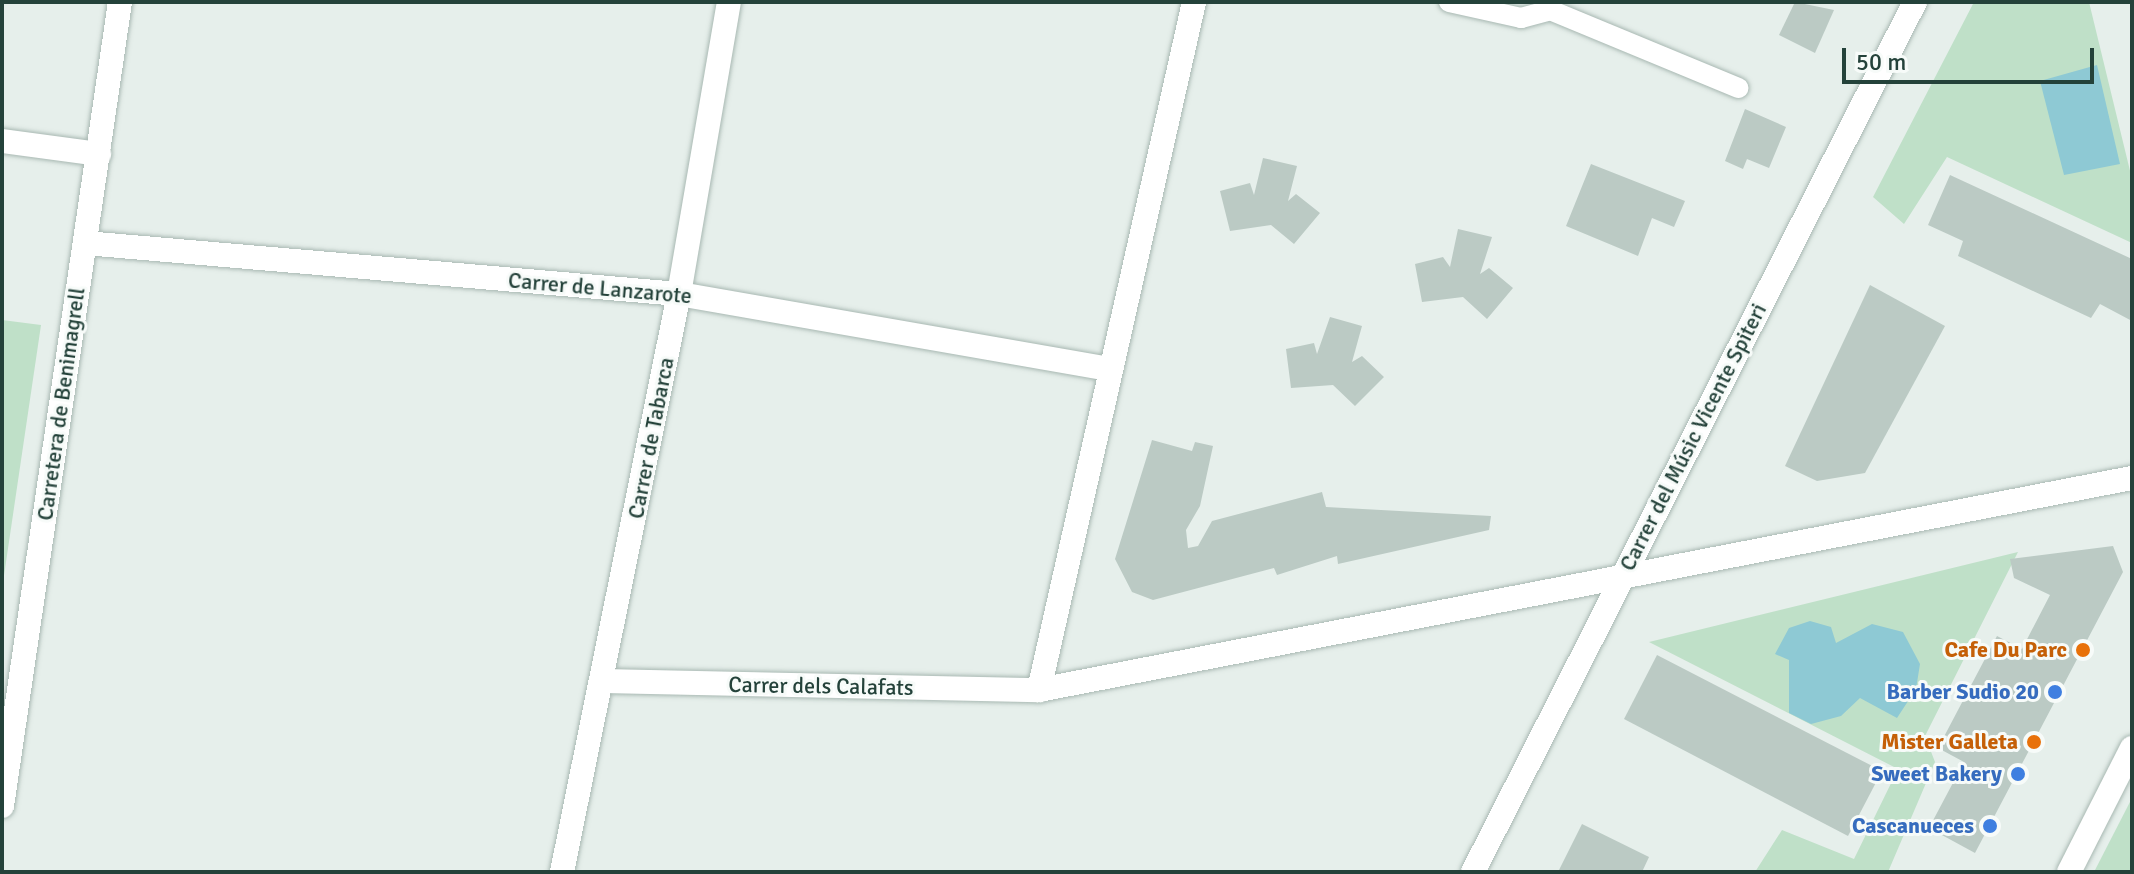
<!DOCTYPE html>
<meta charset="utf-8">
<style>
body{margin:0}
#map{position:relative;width:2134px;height:874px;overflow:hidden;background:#e6efeb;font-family:Signika,sans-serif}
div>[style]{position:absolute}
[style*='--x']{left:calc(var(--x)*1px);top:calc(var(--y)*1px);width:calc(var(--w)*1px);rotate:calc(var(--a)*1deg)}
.green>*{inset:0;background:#bfe0c8}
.water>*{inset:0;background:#8ec9d4}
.building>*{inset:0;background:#bbcac4}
.roads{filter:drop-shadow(0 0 2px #a8b8b2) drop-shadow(0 0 2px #a8b8b2)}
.service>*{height:20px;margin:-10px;padding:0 10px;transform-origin:10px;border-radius:10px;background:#fff}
.minor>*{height:24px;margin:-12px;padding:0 12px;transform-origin:12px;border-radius:12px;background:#fff}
.tertiary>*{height:24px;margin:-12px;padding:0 12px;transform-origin:12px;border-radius:12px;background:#fff}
.dots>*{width:22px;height:22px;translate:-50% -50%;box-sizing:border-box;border:4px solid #f7fbf9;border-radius:50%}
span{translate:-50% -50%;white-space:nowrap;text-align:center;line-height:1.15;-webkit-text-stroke:6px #f7fbf9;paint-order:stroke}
.street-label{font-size:22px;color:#24423a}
.food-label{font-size:22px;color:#c56008;font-weight:700}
.right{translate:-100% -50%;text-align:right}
.shop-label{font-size:22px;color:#366cbe;font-weight:700}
.frame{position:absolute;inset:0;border:4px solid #24423a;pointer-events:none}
.scale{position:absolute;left:1842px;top:48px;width:252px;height:36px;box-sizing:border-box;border:4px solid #24423a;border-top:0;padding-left:10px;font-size:24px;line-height:28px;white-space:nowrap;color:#24423a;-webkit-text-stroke:6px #f7fbf9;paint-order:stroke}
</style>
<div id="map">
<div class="green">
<div style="clip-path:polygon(1974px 2px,2089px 2px,2132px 179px,2132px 243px,1947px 157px,1904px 224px,1873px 197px)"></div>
<div style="clip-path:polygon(2px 320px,41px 325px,2px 589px)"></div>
<div style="clip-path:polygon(2018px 552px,1925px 736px,1935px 762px,1888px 872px,1755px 872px,1782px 830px,1854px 859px,1898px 769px,1649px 642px)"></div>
<div style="clip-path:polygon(2132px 798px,2132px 872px,2094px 872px)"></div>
</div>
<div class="water">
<div style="clip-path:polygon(2097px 65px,2120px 164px,2064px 175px,2040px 81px)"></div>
<div style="clip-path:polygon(1810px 621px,1831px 627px,1836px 643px,1872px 624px,1903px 632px,1920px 664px,1916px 689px,1897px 718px,1860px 698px,1841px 716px,1811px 724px,1789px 713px,1789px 660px,1775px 654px,1789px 628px)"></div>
</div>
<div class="building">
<div style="clip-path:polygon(1795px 2px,1834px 10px,1815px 53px,1779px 35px)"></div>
<div style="clip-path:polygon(1745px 109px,1786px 127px,1769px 168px,1747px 159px,1743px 169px,1725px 161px)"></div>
<div style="clip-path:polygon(1263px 158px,1297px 166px,1288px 201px,1296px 194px,1320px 213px,1294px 244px,1271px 225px,1230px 231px,1220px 191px,1250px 183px,1254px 195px)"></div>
<div style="clip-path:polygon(1591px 164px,1685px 201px,1674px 227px,1652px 218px,1638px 256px,1566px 226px)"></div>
<div style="clip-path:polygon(1950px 175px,2132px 259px,2132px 321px,2100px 304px,2091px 318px,1958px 256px,1963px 241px,1928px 225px)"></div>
<div style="clip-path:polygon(1458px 229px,1492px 237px,1480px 274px,1489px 268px,1513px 288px,1487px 319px,1463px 297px,1422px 302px,1415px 264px,1443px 257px,1450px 267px)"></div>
<div style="clip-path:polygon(1870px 285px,1945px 326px,1865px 473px,1817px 481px,1785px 466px)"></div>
<div style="clip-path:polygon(1330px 317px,1362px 326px,1352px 362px,1362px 356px,1384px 377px,1355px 406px,1333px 385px,1291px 388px,1286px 349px,1314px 343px,1317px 354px)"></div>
<div style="clip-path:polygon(1152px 440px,1192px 451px,1195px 442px,1213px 446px,1200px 506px,1186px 530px,1188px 548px,1198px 546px,1212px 521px,1322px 492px,1326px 507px,1491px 516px,1489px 530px,1338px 564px,1337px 556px,1277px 575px,1274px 568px,1153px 600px,1132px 592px,1115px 559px)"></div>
<div style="clip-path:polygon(2113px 546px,2123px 572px,1975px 853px,1929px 828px,1964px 762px,1938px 748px,1997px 636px,2022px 649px,2050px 595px,2014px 578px,2010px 559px)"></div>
<div style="clip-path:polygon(1657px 655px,1882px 771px,1848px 836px,1624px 719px)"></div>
<div style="clip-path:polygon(1582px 824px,1649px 857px,1642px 872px,1558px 872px)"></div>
</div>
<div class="roads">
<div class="service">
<div style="--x:1449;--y:2;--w:74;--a:12.5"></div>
<div style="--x:1521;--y:18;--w:30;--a:-15"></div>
<div style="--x:1550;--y:10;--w:204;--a:22.5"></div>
</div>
<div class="minor">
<div style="--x:2;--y:141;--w:98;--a:7.6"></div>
<div style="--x:85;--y:243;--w:596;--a:4.91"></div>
<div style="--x:679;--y:294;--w:437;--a:9.9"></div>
<div style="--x:603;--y:681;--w:436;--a:1.2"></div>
<div style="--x:1039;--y:690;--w:1113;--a:-10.98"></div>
<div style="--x:1039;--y:690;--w:705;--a:-77.3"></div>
<div style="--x:562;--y:872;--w:590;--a:-78.56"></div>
<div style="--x:679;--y:294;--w:296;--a:-80.3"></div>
<div style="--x:1473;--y:872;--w:976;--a:-63.07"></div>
</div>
<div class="tertiary">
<div style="--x:2;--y:806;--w:813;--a:-81.65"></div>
<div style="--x:2069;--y:872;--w:139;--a:-63.1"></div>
</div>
</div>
<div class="dots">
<div style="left:2083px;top:650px;background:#e8710a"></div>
<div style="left:2055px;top:692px;background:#3f7fe0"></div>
<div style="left:2034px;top:742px;background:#e8710a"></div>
<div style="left:2018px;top:774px;background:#3f7fe0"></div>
<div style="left:1990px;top:826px;background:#3f7fe0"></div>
</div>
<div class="street-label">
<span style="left:600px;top:288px;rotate:5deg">Carrer de Lanzarote</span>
<span style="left:61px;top:404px;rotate:-82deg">Carretera de Benimagrell</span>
<span style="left:1693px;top:437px;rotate:-63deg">Carrer del Músic Vicente Spiteri</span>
<span style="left:651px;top:438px;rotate:-79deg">Carrer de Tabarca</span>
<span style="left:821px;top:686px;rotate:1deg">Carrer dels Calafats</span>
</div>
<div class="food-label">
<span class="right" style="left:2067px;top:650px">Cafe Du Parc</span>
<span class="right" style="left:2018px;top:742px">Mister Galleta</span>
</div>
<div class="shop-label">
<span class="right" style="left:2039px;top:692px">Barber Sudio 20</span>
<span class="right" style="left:2002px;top:774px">Sweet Bakery</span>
<span class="right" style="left:1974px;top:826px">Cascanueces</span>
</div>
<div class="frame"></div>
<div class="scale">50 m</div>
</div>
